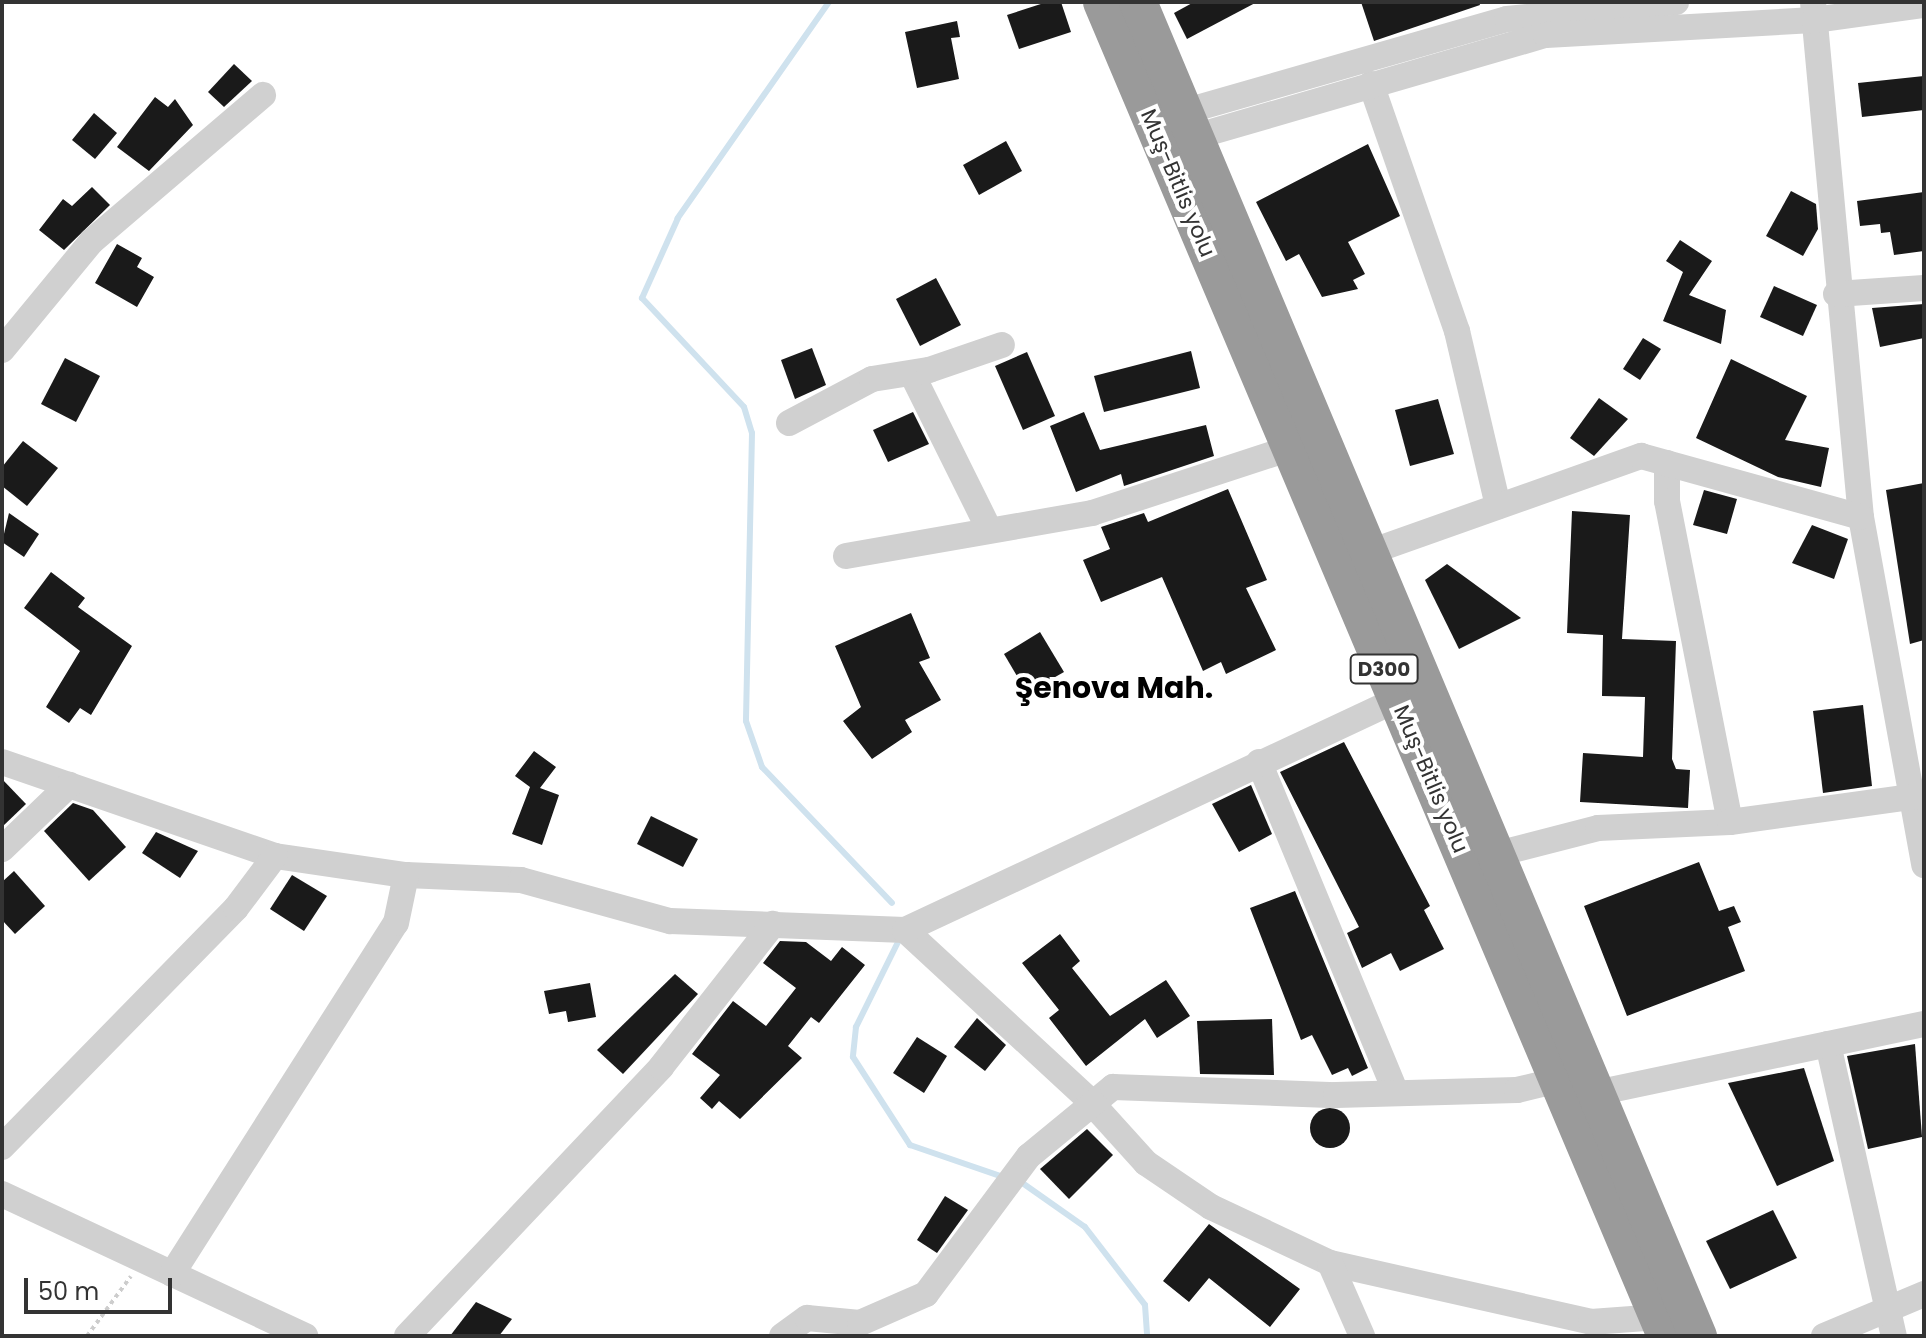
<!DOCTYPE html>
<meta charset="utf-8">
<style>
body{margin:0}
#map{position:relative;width:1926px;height:1338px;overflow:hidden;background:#fff;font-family:Poppins,sans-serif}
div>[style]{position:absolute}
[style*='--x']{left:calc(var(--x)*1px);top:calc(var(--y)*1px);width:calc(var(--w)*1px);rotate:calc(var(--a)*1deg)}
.stream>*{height:6px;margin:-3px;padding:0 3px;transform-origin:3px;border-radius:3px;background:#cfe2ee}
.building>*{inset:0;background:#1a1a1a}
.round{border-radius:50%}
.path>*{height:4px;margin-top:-2px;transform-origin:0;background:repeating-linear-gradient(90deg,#cdcdcd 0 4px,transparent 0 8px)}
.minor>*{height:26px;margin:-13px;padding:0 13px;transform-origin:13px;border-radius:13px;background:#d0d0d0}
.highway>*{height:38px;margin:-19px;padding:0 19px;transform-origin:19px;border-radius:19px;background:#9a9a9a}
span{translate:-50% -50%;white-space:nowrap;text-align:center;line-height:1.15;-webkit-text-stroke:8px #fff;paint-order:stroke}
.shield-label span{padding:2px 6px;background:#fff;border:2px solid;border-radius:6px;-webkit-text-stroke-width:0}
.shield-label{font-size:20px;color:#333;font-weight:700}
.street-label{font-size:22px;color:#333}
.district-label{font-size:30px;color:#000;font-weight:700}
.frame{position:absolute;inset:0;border:4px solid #333;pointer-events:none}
.scale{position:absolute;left:24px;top:1278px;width:148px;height:36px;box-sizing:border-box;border:4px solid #333;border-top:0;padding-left:10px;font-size:24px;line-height:28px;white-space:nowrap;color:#333;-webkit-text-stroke:6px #fff;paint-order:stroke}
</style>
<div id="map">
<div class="stream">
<div style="--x:829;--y:2;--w:264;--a:125"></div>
<div style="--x:678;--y:218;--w:88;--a:114.2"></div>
<div style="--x:642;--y:298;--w:149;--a:46.9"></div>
<div style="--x:744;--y:407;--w:27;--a:73"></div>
<div style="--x:752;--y:433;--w:288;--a:91.2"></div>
<div style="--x:746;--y:721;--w:49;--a:70.8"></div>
<div style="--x:762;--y:767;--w:188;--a:46.3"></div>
<div style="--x:898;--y:942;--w:95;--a:116.3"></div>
<div style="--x:856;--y:1027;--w:30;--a:96"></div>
<div style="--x:853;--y:1057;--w:105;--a:57.1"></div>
<div style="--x:910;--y:1145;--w:102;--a:19"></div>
<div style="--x:1021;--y:1182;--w:78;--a:35.1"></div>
<div style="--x:1085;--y:1227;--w:98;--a:52.4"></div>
<div style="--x:1145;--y:1305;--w:31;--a:86"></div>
</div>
<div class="building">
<div style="clip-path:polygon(1047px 2px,1061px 2px,1071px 32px,1019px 49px,1007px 15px)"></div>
<div style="clip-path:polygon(1194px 2px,1257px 2px,1187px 39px,1174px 13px)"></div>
<div style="clip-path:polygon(1361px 2px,1479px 2px,1480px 5px,1374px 41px)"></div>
<div style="clip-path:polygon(957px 21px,960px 37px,951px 38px,959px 79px,917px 88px,905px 32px)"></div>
<div style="clip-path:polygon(234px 64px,252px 81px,224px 107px,208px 92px)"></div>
<div style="clip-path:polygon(1924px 76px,1924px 110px,1862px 117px,1858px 83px)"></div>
<div style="clip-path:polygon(155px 97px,168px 107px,175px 99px,193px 125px,149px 171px,117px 147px)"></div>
<div style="clip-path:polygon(94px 113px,117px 133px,95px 159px,72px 140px)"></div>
<div style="clip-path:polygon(1006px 141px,1022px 171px,979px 195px,963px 165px)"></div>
<div style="clip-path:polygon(1368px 144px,1400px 216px,1348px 242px,1365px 274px,1353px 280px,1358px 289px,1322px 297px,1299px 254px,1286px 261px,1256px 202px)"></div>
<div style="clip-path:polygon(92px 187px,110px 205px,64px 250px,39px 230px,63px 199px,72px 206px)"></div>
<div style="clip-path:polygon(1791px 191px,1816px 204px,1818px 229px,1803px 256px,1766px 236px)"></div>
<div style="clip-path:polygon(1924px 192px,1924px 251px,1894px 255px,1890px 232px,1881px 233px,1880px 224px,1860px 226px,1857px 201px)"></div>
<div style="clip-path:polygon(1680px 240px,1712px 261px,1689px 295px,1726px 310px,1721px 344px,1663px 321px,1683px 272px,1666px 261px)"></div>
<div style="clip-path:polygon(117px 244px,142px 258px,137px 267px,154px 277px,137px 307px,95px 283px)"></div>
<div style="clip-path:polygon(936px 278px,961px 325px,920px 346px,896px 299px)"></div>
<div style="clip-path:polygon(1774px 286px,1817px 305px,1803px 336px,1760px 317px)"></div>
<div style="clip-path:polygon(1924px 304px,1924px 338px,1880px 347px,1872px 308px)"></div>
<div style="clip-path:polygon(1643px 338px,1661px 349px,1640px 380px,1623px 369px)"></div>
<div style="clip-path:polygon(812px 348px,826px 385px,795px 399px,781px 360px)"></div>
<div style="clip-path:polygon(1191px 351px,1200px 388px,1104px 412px,1094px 376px)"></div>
<div style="clip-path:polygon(1027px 352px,1055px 416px,1023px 430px,995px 366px)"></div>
<div style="clip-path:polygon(65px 358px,100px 376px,76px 422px,41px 404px)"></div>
<div style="clip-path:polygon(1731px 359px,1807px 396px,1785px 440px,1829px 448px,1821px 487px,1778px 477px,1696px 438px)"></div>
<div style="clip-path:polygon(1599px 398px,1628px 419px,1594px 456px,1570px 438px)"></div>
<div style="clip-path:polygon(1438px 399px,1454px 454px,1410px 466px,1395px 410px)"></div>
<div style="clip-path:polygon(913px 412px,929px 444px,888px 462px,873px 430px)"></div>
<div style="clip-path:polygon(1084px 412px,1100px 450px,1206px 425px,1214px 456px,1124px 486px,1121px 474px,1076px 492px,1050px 426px)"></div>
<div style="clip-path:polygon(23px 441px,58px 468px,27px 506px,2px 486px,2px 467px)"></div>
<div style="clip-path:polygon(1924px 483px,1924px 640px,1910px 644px,1886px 490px)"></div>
<div style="clip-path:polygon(1228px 489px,1267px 580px,1246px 588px,1276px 650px,1226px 674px,1221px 662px,1203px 671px,1162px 577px,1101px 602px,1083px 560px,1110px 549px,1101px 527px,1144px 513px,1148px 522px)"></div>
<div style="clip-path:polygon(1704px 490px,1737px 499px,1727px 534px,1693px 525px)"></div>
<div style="clip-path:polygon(1572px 511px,1630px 515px,1622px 639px,1676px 641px,1672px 759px,1676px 769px,1690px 770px,1688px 808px,1580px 802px,1583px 753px,1643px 757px,1645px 697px,1602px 696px,1603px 635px,1567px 633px)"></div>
<div style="clip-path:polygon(9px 513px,39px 534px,24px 557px,2px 542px)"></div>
<div style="clip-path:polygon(1812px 525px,1848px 539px,1834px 579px,1792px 563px)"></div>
<div style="clip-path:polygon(1447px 564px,1521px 618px,1459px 649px,1425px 580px)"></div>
<div style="clip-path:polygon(51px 572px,85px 598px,78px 607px,132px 646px,91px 715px,80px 708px,69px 723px,46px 707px,80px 651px,24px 608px)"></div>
<div style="clip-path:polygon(911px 613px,930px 658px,919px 662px,941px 700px,905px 720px,912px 732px,872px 759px,843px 721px,861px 707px,835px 646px)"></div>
<div style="clip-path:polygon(1040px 632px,1064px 672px,1027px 693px,1004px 654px)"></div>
<div style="clip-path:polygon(1863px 705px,1872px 786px,1823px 793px,1813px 711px)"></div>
<div style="clip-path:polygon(1344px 742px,1430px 906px,1424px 910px,1444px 949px,1400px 971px,1391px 953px,1362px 968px,1347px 933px,1359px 927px,1280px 772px)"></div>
<div style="clip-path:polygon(534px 751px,556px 767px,540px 788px,559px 795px,542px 845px,512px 834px,530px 787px,515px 776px)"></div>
<div style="clip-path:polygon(2px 779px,26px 804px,2px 827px)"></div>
<div style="clip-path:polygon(1251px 785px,1272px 834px,1239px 852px,1212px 804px)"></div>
<div style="clip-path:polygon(73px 803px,93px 810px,126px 847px,89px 881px,44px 831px)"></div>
<div style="clip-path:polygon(651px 816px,698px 839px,683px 867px,637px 844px)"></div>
<div style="clip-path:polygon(156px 832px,198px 851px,180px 878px,142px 853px)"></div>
<div style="clip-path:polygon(1699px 862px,1719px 911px,1734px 906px,1741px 922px,1728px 927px,1745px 971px,1627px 1016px,1584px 906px)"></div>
<div style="clip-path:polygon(14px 871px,45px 906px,15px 934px,2px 920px,2px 882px)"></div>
<div style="clip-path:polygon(292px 875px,327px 896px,304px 931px,270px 909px)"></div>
<div style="clip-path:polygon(1295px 891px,1368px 1068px,1352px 1076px,1348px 1068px,1332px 1075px,1312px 1035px,1301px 1040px,1250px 908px)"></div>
<div style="clip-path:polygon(1060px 934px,1080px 961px,1072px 968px,1110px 1016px,1166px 980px,1190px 1016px,1157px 1038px,1145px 1019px,1086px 1066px,1049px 1018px,1059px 1010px,1022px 963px)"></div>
<div style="clip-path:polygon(780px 941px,806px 942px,831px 961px,842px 947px,865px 965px,819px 1023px,811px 1017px,788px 1046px,802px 1058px,740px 1119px,719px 1101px,712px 1109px,700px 1098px,720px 1075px,692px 1054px,733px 1001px,766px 1026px,796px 988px,763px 963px)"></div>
<div style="clip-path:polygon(675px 974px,698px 994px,623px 1074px,597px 1050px)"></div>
<div style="clip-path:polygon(590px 983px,596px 1017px,568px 1022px,566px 1011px,549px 1014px,544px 991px)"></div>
<div style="clip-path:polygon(977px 1018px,1006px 1045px,985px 1071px,954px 1047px)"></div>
<div style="clip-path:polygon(1272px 1019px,1274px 1075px,1200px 1074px,1197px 1021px)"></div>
<div style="clip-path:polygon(917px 1037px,947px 1056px,924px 1093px,893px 1073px)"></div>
<div style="clip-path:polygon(1915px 1044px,1922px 1137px,1868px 1149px,1847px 1056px)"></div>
<div style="clip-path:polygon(1804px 1068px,1834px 1161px,1777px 1186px,1728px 1083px)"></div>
<div class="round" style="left:1310px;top:1108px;width:40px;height:40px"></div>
<div style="clip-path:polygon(1087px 1129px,1113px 1155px,1069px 1199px,1040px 1169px)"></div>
<div style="clip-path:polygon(945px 1196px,968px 1210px,937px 1253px,917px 1240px)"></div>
<div style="clip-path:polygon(1773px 1210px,1797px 1258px,1730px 1289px,1706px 1241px)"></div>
<div style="clip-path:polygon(1209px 1224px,1300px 1289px,1270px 1327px,1209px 1278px,1189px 1302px,1163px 1281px)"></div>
<div style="clip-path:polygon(476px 1302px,512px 1319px,499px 1336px,450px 1336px)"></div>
</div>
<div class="path">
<div style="--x:87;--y:1336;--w:74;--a:-53.7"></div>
</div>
<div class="minor">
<div style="--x:1813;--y:2;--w:517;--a:84.68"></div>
<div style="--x:1861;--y:517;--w:354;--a:79.7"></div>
<div style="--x:1371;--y:84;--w:262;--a:70.8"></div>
<div style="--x:1457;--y:331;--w:180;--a:76.8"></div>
<div style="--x:1183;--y:112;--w:337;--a:-16"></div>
<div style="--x:1507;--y:19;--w:170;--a:-5.7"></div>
<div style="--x:1194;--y:137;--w:366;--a:-16.2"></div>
<div style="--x:1546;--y:35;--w:268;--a:-3.2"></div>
<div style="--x:1814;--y:20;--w:111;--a:-7.8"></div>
<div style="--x:1836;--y:294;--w:88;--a:-3.9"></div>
<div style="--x:2;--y:350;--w:141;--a:-50.5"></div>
<div style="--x:92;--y:241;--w:225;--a:-40.5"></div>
<div style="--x:912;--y:374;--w:171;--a:63.6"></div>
<div style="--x:789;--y:423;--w:94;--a:-27.9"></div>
<div style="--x:872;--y:379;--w:58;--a:-9"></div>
<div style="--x:929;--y:370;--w:77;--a:-18.9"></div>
<div style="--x:1667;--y:463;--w:38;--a:90"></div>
<div style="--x:1667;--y:501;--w:327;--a:78.9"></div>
<div style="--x:1370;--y:552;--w:288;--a:-19.5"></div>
<div style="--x:1641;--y:456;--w:228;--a:15.5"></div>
<div style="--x:846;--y:556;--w:250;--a:-9.9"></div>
<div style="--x:1092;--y:513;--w:209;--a:-18.1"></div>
<div style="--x:2;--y:762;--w:289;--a:19"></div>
<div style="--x:275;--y:856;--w:132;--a:8.3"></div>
<div style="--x:406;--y:875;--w:115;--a:2.5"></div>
<div style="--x:521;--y:880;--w:155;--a:15.4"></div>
<div style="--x:670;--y:921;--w:235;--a:2.2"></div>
<div style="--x:905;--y:930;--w:251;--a:42.7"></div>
<div style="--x:1089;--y:1100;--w:85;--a:47.9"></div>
<div style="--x:1146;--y:1163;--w:78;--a:34.1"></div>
<div style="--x:1211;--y:1207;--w:132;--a:25.2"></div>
<div style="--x:1330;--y:1263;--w:268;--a:12.7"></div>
<div style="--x:1591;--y:1322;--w:82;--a:-4.2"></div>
<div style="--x:1259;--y:762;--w:358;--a:67.5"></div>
<div style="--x:2;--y:849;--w:93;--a:-43.7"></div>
<div style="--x:1497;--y:854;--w:104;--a:-14.4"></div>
<div style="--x:1598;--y:828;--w:132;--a:-2.6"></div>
<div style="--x:1730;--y:822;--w:196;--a:-7.9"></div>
<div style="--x:905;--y:930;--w:557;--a:-25.09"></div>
<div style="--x:1828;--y:1044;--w:299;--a:77.3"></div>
<div style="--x:1596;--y:1093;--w:335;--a:-11.9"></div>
<div style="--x:2;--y:1147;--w:334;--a:-45.6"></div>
<div style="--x:236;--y:908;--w:65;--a:-53.1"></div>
<div style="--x:2;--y:1194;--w:335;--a:25.1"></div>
<div style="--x:1330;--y:1263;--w:80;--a:66.3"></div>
<div style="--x:172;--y:1274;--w:416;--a:-57.5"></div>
<div style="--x:396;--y:923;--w:49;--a:-78.2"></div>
<div style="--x:407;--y:1336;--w:370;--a:-46.6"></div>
<div style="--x:661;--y:1067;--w:182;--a:-51.9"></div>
<div style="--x:782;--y:1336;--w:31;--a:-36"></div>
<div style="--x:807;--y:1318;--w:53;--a:5.4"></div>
<div style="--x:860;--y:1323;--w:72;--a:-23.7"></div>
<div style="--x:926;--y:1294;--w:172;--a:-53.3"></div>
<div style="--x:1029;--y:1156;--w:109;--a:-39.4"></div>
<div style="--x:1113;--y:1087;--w:223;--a:2.1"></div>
<div style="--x:1336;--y:1095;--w:181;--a:-1.6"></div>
<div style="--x:1517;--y:1090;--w:42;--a:-13.7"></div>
<div style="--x:1824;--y:1336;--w:108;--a:-22.8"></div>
</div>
<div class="highway">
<div style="--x:1102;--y:2;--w:1448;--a:67.08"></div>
<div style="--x:1138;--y:2;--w:1447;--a:67.23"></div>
</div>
<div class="shield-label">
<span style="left:1384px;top:669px">D300</span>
</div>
<div class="street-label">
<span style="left:1178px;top:183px;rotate:67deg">Muş-Bitlis yolu</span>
<span style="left:1431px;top:779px;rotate:67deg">Muş-Bitlis yolu</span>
</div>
<div class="district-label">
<span style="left:1114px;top:688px">Şenova Mah.</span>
</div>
<div class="frame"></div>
<div class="scale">50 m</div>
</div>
